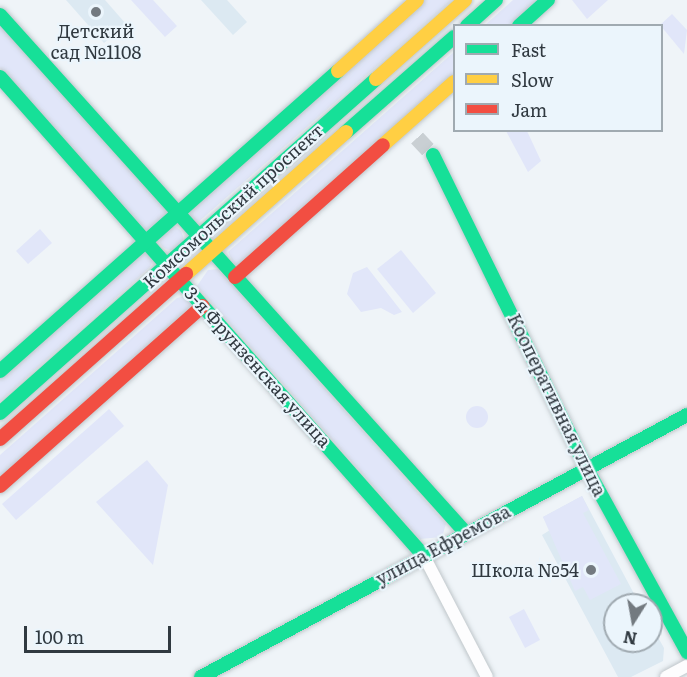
<!DOCTYPE html>
<meta charset="utf-8">
<style>
body{margin:0}
#map{position:relative;width:687px;height:677px;overflow:hidden;background:#eff4f8;font-family:Literata,serif}
div>[style]{position:absolute}
[style*='--x']{left:calc(var(--x)*1px);top:calc(var(--y)*1px);width:calc(var(--w)*1px);rotate:calc(var(--a)*1deg)}
.built>*{inset:0;background:#dce9f2}
.green>*{inset:0;background:#e1e6f9}
.round{border-radius:50%}
.secondary-tunnel>*{height:16px;margin-top:-8px;transform-origin:0;background:repeating-linear-gradient(90deg,#c9cfd3 0 16px,transparent 0 24px)}
.roads{filter:drop-shadow(0 0 2px #bfc6ca) drop-shadow(0 0 2px #bfc6ca)}
.street>*{height:12px;margin:-6px;padding:0 6px;transform-origin:6px;border-radius:6px;background:#fdfdfe}
.fast>*{height:14px;margin:-7px;padding:0 7px;transform-origin:7px;border-radius:7px;background:#16e098}
.slow>*{height:14px;margin:-7px;padding:0 7px;transform-origin:7px;border-radius:7px;background:#ffcf43}
.jam>*{height:14px;margin:-7px;padding:0 7px;transform-origin:7px;border-radius:7px;background:#f24e42}
.dots>*{width:16px;height:16px;translate:-50% -50%;box-sizing:border-box;border:3px solid #ebf5fc;border-radius:50%}
span{translate:-50% -50%;white-space:nowrap;text-align:center;line-height:1.15;-webkit-text-stroke:4.5px #ebf5fc;paint-order:stroke}
.poi-label{font-size:18px;color:#303940}
.right{translate:-100% -50%;text-align:right}
.street-label{font-size:18px;color:#303940}
.legend{position:absolute;left:453px;top:24px;width:210px;height:108px;box-sizing:border-box;background:#ebf5fc;border:2px solid #a0aab1;margin:0;padding:8px 10px;list-style:none;font-size:18px;color:#303940}
.legend li{display:flex;align-items:center;gap:12px;height:30px}
.legend b{width:30px;border:2px solid #a0aab1}
.north{position:absolute;left:603px;top:593px;width:60px;height:60px;box-sizing:border-box;background:#ebf5fc;border:2px solid #a0aab1;border-radius:50%;rotate:191deg;font-size:16px;font-weight:700;line-height:24px;text-align:center;color:#303940}
.north::after{content:'';display:block;margin:auto;width:21px;height:27px;background:#737a80;clip-path:polygon(50% 0,100% 100%,50% 72%,0 100%)}
.scale{position:absolute;left:24px;top:626px;width:147px;height:27px;box-sizing:border-box;border:3px solid #303940;border-top:0;padding-left:8px;font-size:18px;line-height:21px;white-space:nowrap;color:#303940;-webkit-text-stroke:4px #ebf5fc;paint-order:stroke}
</style>
<div id="map">
<div class="built">
<div style="clip-path:polygon(66px 0,105px 0,126px 24px,104px 43px)"></div>
<div style="clip-path:polygon(201px 0,227px 0,247px 22px,233px 35px)"></div>
<div style="clip-path:polygon(582px 496px,640px 605px,615px 605px,615px 641px,651px 641px,651px 625px,664px 648px,663px 661px,631px 677px,618px 677px,542px 535px,550px 530px,543px 517px)"></div>
</div>
<div class="green">
<div style="clip-path:polygon(131px 0,153px 0,177px 26px,165px 37px)"></div>
<div style="clip-path:polygon(424px 0,452px 0,195px 225px,186px 212px)"></div>
<div style="clip-path:polygon(513px 0,539px 0,510px 25px,484px 26px)"></div>
<div style="clip-path:polygon(572px 0,608px 0,587px 19px)"></div>
<div style="clip-path:polygon(672px 14px,687px 30px,684px 54px,660px 25px)"></div>
<div style="clip-path:polygon(0 22px,165px 207px,167px 213px,146px 231px,0 68px)"></div>
<div style="clip-path:polygon(454px 52px,454px 74px,236px 268px,228px 252px)"></div>
<div style="clip-path:polygon(506px 131px,527px 131px,541px 161px,528px 172px)"></div>
<div class="round" style="left:159px;top:226px;width:24px;height:24px"></div>
<div style="clip-path:polygon(40px 229px,52px 243px,28px 264px,16px 251px)"></div>
<div style="clip-path:polygon(401px 250px,436px 293px,413px 313px,377px 269px)"></div>
<div style="clip-path:polygon(146px 252px,153px 261px,150px 267px,0 401px,0 376px,138px 253px)"></div>
<div style="clip-path:polygon(367px 267px,402px 312px,394px 315px,381px 308px,361px 312px,347px 294px,353px 273px)"></div>
<div style="clip-path:polygon(218px 269px,446px 524px,442px 537px,420px 539px,197px 286px,208px 270px)"></div>
<div style="clip-path:polygon(186px 296px,193px 304px,0 479px,0 455px,177px 298px)"></div>
<div class="round" style="left:466px;top:406px;width:22px;height:22px"></div>
<div style="clip-path:polygon(109px 409px,124px 426px,16px 520px,2px 504px)"></div>
<div style="clip-path:polygon(147px 460px,168px 485px,153px 565px,96px 502px)"></div>
<div style="clip-path:polygon(582px 496px,589px 510px,583px 513px,621px 584px,590px 600px,583px 587px,575px 591px,543px 517px)"></div>
<div style="clip-path:polygon(524px 609px,540px 640px,525px 648px,509px 617px)"></div>
</div>
<div class="secondary-tunnel">
<div style="--x:417;--y:138;--w:23;--a:47"></div>
</div>
<div class="roads">
<div class="street">
<div style="--x:424;--y:556;--w:136;--a:62.5"></div>
<div style="--x:666;--y:677;--w:24;--a:-28"></div>
</div>
<div class="fast">
<div style="--x:0;--y:15;--w:697;--a:48.03"></div>
<div style="--x:467;--y:26;--w:39;--a:-42"></div>
<div style="--x:519;--y:26;--w:39;--a:-42"></div>
<div style="--x:0;--y:77;--w:640;--a:48.49"></div>
<div style="--x:346;--y:132;--w:144;--a:-41.3"></div>
<div style="--x:433;--y:155;--w:350;--a:63.9"></div>
<div style="--x:587;--y:469;--w:209;--a:61.3"></div>
<div style="--x:0;--y:371;--w:452;--a:-41.6"></div>
<div style="--x:0;--y:413;--w:503;--a:-41.61"></div>
<div style="--x:201;--y:677;--w:552;--a:-28.33"></div>
</div>
<div class="slow">
<div style="--x:338;--y:71;--w:106;--a:-41.9"></div>
<div style="--x:376;--y:79;--w:119;--a:-41.6"></div>
<div style="--x:383;--y:145;--w:95;--a:-41.6"></div>
<div style="--x:186;--y:274;--w:214;--a:-41.6"></div>
</div>
<div class="jam">
<div style="--x:235;--y:277;--w:198;--a:-41.7"></div>
<div style="--x:0;--y:439;--w:249;--a:-41.6"></div>
<div style="--x:0;--y:486;--w:271;--a:-41.6"></div>
</div>
</div>
<div class="dots">
<div style="left:96px;top:12px;background:#737a80"></div>
<div style="left:591px;top:570px;background:#737a80"></div>
</div>
<div class="poi-label">
<span style="left:96px;top:42px">Детский<br>сад №1108</span>
<span class="right" style="left:579px;top:570px">Школа №54</span>
</div>
<div class="street-label">
<span style="left:233px;top:206px;rotate:-42deg">Комсомольский проспект</span>
<span style="left:258px;top:367px;rotate:48deg">3-я Фрунзенская улица</span>
<span style="left:557px;top:405px;rotate:64deg">Кооперативная улица</span>
<span style="left:443px;top:545px;rotate:-28deg">улица Ефремова</span>
</div>
<ul class="legend">
<li><b style="height:8px;background:#16e098"></b>Fast</li>
<li><b style="height:8px;background:#ffcf43"></b>Slow</li>
<li><b style="height:8px;background:#f24e42"></b>Jam</li>
</ul>
<div class="north">N</div>
<div class="scale">100 m</div>
</div>
